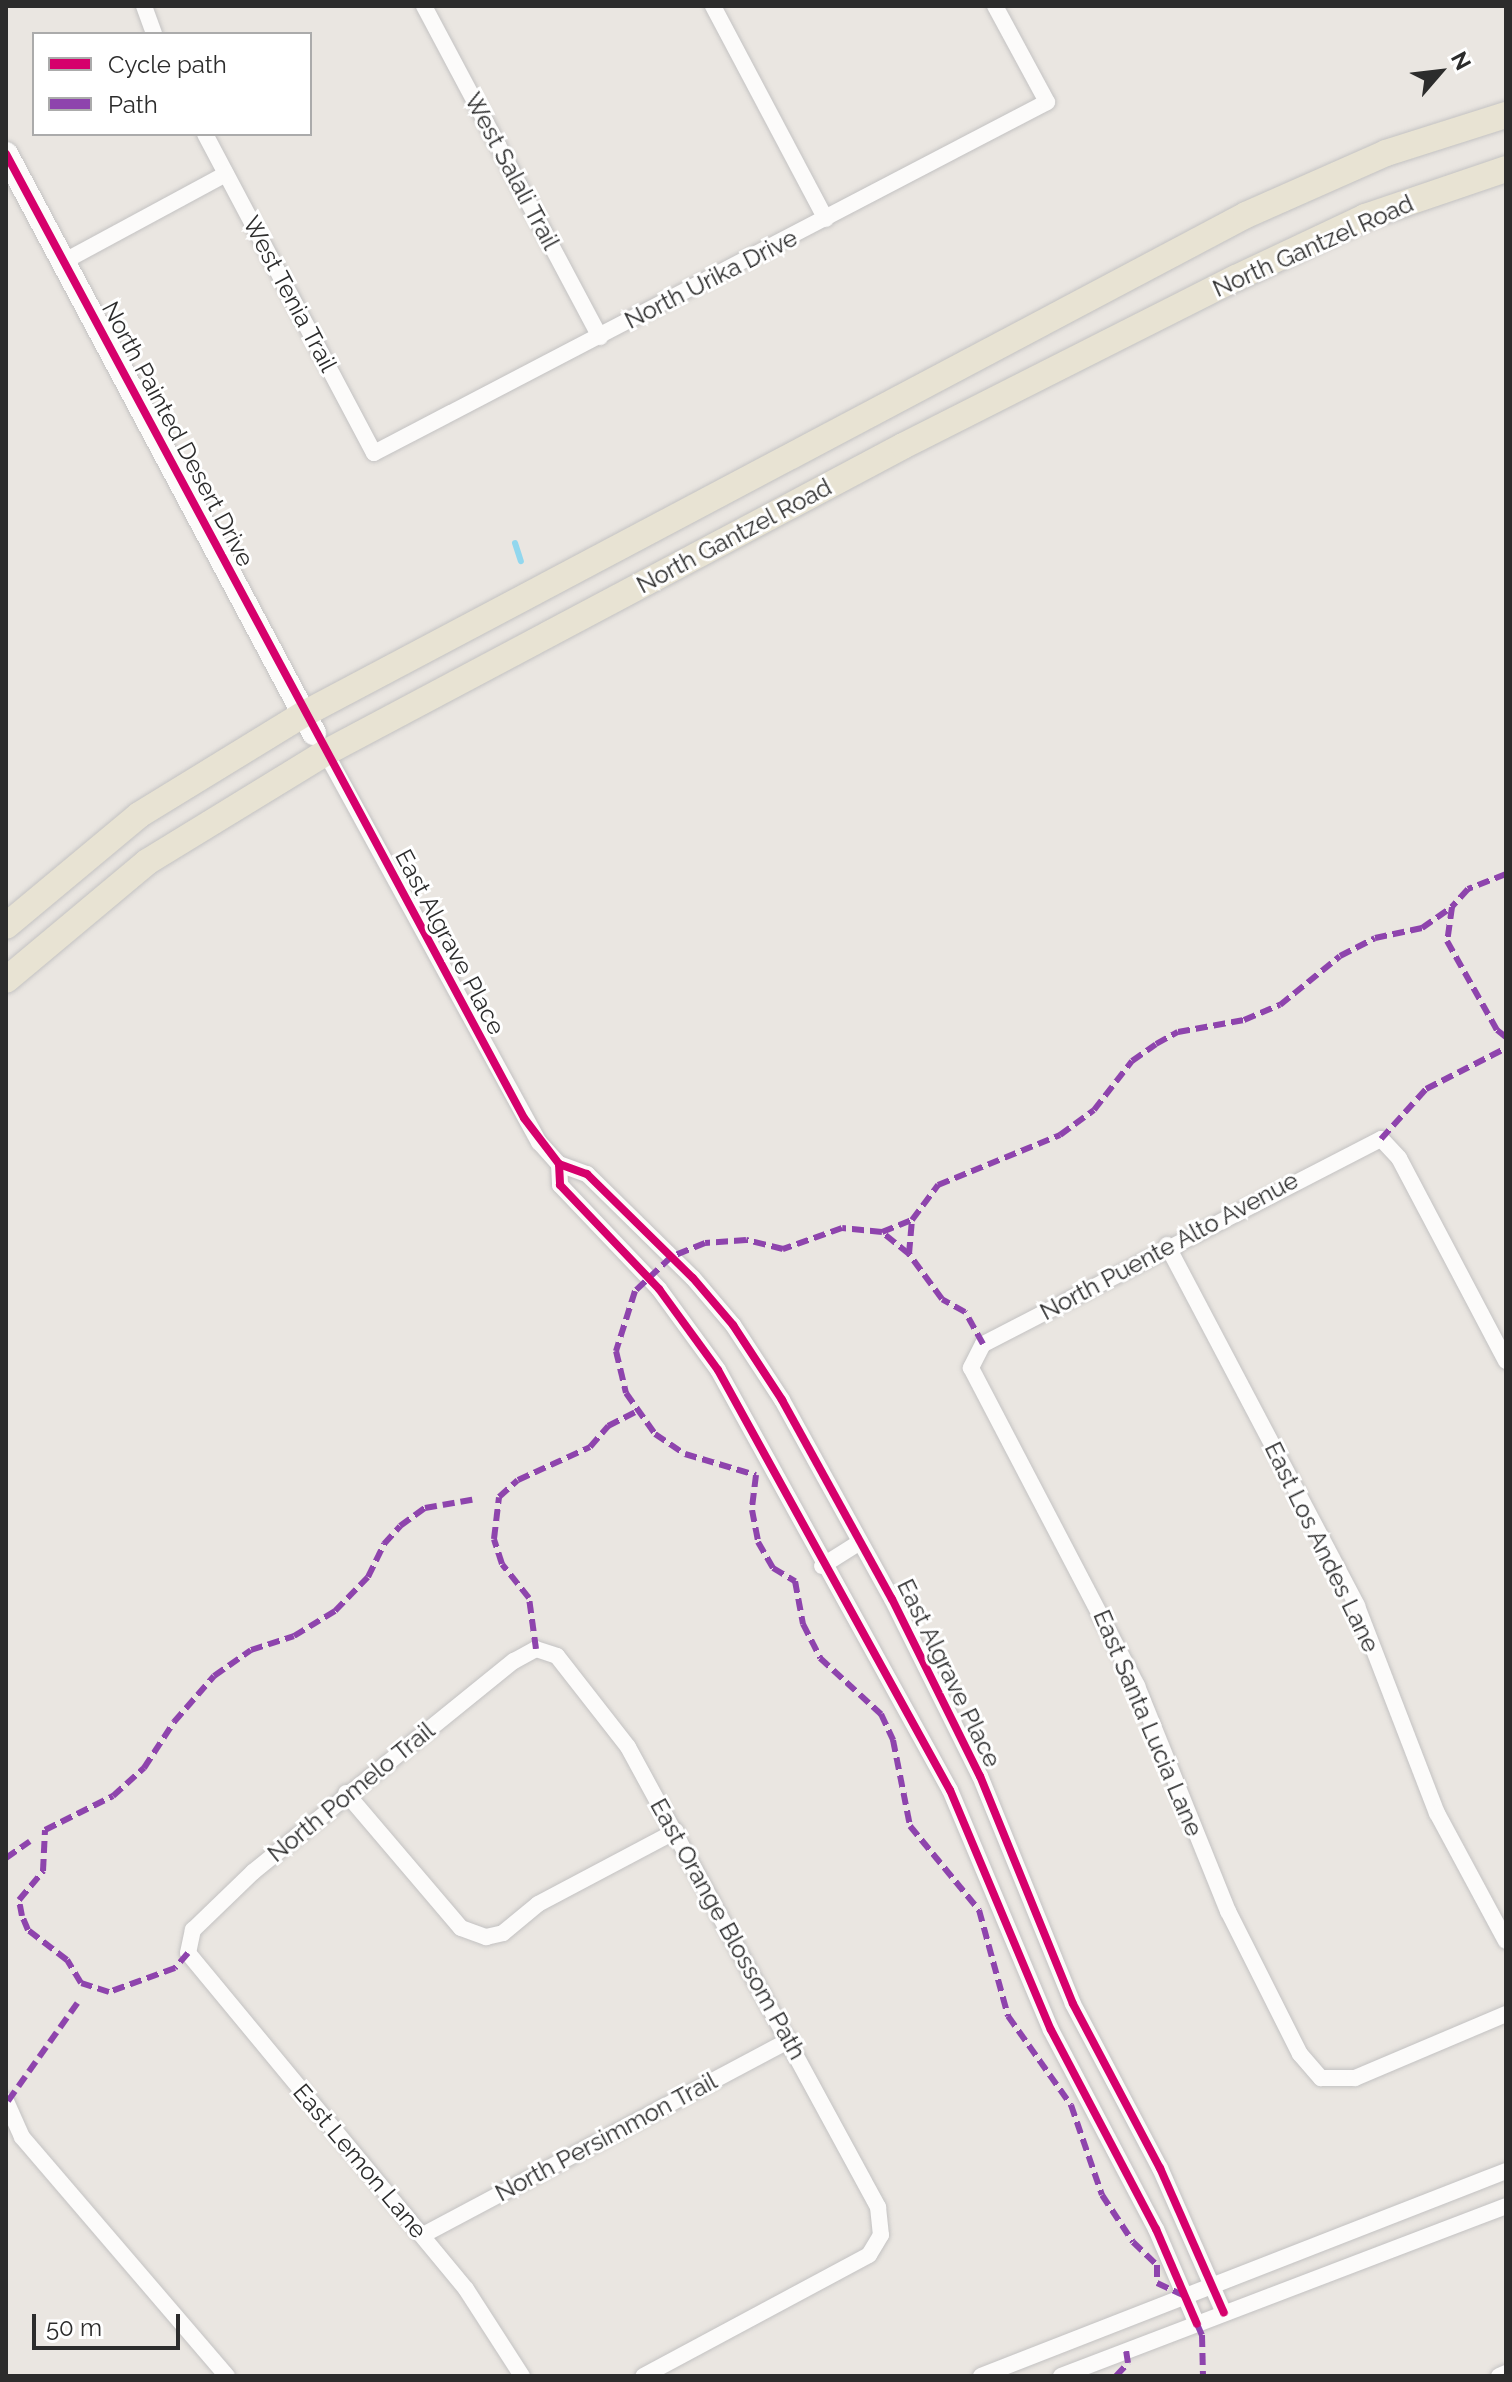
<!DOCTYPE html>
<style>
body{margin:0}
#map{position:relative;width:1512px;height:2382px;overflow:hidden;background:#eae6e1;font-family:Raleway,sans-serif}
div>[style]{position:absolute}
[style*='--x']{left:calc(var(--x)*1px);top:calc(var(--y)*1px);width:calc(var(--w)*1px);rotate:calc(var(--a)*1deg)}
.stream>*{height:6px;margin:-3px;padding:0 3px;transform-origin:3px;border-radius:3px;background:#92d7ee}
.roads{filter:drop-shadow(0 0 2px #c3c2c2) drop-shadow(0 0 2px #c3c2c2)}
.street>*{height:16px;margin:-8px;padding:0 8px;transform-origin:8px;border-radius:8px;background:#fcfbfa}
.secondary>*{height:24px;margin:-12px;padding:0 12px;transform-origin:12px;border-radius:12px;background:#fcfbfa}
.primary>*{height:26px;margin:-13px;padding:0 13px;transform-origin:13px;border-radius:13px;background:#e8e3d3}
.quiet>*{height:6px;margin-top:-3px;transform-origin:0;background:repeating-linear-gradient(90deg,#8e44ad 0 12px,transparent 0 18px)}
.cycleway>*{height:8px;margin:-4px;padding:0 4px;transform-origin:4px;border-radius:4px;background:#d6006c}
span{translate:-50% -50%;white-space:nowrap;text-align:center;line-height:1.15;-webkit-text-stroke:6px #fff;paint-order:stroke}
.street-label{font-size:24px;color:#2c2c2c}
.frame{position:absolute;inset:0;border:8px solid #2c2c2c;pointer-events:none}
.legend{position:absolute;left:32px;top:32px;width:280px;height:104px;box-sizing:border-box;background:#fff;border:2px solid #ababab;margin:0;padding:10px 14px;list-style:none;font-size:24px;color:#2c2c2c}
.legend li{display:flex;align-items:center;gap:16px;height:40px}
.legend b{width:40px;border:2px solid #ababab}
.north{position:absolute;left:1400px;top:32px;width:80px;height:80px;-webkit-text-stroke:6px #fff;paint-order:stroke;rotate:62deg;font-size:22px;font-weight:700;line-height:32px;text-align:center;color:#2c2c2c}
.north::after{content:'';display:block;margin:auto;width:28px;height:36px;background:#2c2c2c;clip-path:polygon(50% 0,100% 100%,50% 72%,0 100%)}
.scale{position:absolute;left:32px;top:2314px;width:148px;height:36px;box-sizing:border-box;border:4px solid #2c2c2c;border-top:0;padding-left:10px;font-size:24px;line-height:28px;white-space:nowrap;color:#2c2c2c;-webkit-text-stroke:6px #fff;paint-order:stroke}
</style>
<div id="map">
<div class="stream">
<div style="--x:515;--y:543;--w:19;--a:72"></div>
</div>
<div class="roads">
<div class="street">
<div style="--x:144;--y:6;--w:30;--a:70"></div>
<div style="--x:424;--y:6;--w:375;--a:62"></div>
<div style="--x:713;--y:6;--w:241;--a:62.1"></div>
<div style="--x:205;--y:134;--w:361;--a:62.1"></div>
<div style="--x:374;--y:453;--w:759;--a:-27.54"></div>
<div style="--x:1047;--y:102;--w:109;--a:-118.4"></div>
<div style="--x:63;--y:262;--w:185;--a:-28.4"></div>
<div style="--x:322;--y:746;--w:452;--a:61.3"></div>
<div style="--x:539;--y:1142;--w:30;--a:48"></div>
<div style="--x:559;--y:1164;--w:30;--a:20"></div>
<div style="--x:587;--y:1174;--w:148;--a:44.5"></div>
<div style="--x:693;--y:1278;--w:62;--a:49.6"></div>
<div style="--x:733;--y:1325;--w:90;--a:56.8"></div>
<div style="--x:782;--y:1400;--w:227;--a:61.1"></div>
<div style="--x:892;--y:1599;--w:198;--a:63.6"></div>
<div style="--x:980;--y:1776;--w:246;--a:67.8"></div>
<div style="--x:1073;--y:2004;--w:186;--a:62.1"></div>
<div style="--x:1160;--y:2168;--w:158;--a:66.2"></div>
<div style="--x:559;--y:1164;--w:21;--a:87"></div>
<div style="--x:560;--y:1185;--w:144;--a:46.4"></div>
<div style="--x:659;--y:1289;--w:100;--a:53.9"></div>
<div style="--x:718;--y:1370;--w:480;--a:61.1"></div>
<div style="--x:950;--y:1790;--w:260;--a:67.2"></div>
<div style="--x:1051;--y:2030;--w:225;--a:62.2"></div>
<div style="--x:1156;--y:2229;--w:103;--a:66.7"></div>
<div style="--x:1167;--y:1245;--w:408;--a:62.2"></div>
<div style="--x:1357;--y:1606;--w:222;--a:68.9"></div>
<div style="--x:1437;--y:1813;--w:145;--a:61.7"></div>
<div style="--x:1506;--y:1361;--w:229;--a:-117.8"></div>
<div style="--x:1399;--y:1158;--w:26;--a:-133"></div>
<div style="--x:1381;--y:1139;--w:448;--a:152.7"></div>
<div style="--x:983;--y:1344;--w:27;--a:117"></div>
<div style="--x:971;--y:1368;--w:359;--a:62.4"></div>
<div style="--x:1137;--y:1686;--w:243;--a:68"></div>
<div style="--x:1228;--y:1911;--w:160;--a:63.3"></div>
<div style="--x:1300;--y:2054;--w:32;--a:49"></div>
<div style="--x:1321;--y:2078;--w:34;--a:0"></div>
<div style="--x:1355;--y:2078;--w:164;--a:-23"></div>
<div style="--x:822;--y:1566;--w:45;--a:-32.3"></div>
<div style="--x:346;--y:1793;--w:177;--a:49.6"></div>
<div style="--x:461;--y:1928;--w:27;--a:20"></div>
<div style="--x:486;--y:1937;--w:17;--a:-13"></div>
<div style="--x:503;--y:1933;--w:45;--a:-39.6"></div>
<div style="--x:538;--y:1904;--w:156;--a:-27.9"></div>
<div style="--x:6;--y:2101;--w:39;--a:66"></div>
<div style="--x:22;--y:2137;--w:315;--a:49.4"></div>
<div style="--x:423;--y:2235;--w:415;--a:-28"></div>
<div style="--x:522;--y:2376;--w:103;--a:-122.8"></div>
<div style="--x:466;--y:2289;--w:436;--a:-129.6"></div>
<div style="--x:188;--y:1953;--w:24;--a:-78"></div>
<div style="--x:193;--y:1930;--w:83;--a:-44"></div>
<div style="--x:253;--y:1872;--w:336;--a:-39"></div>
<div style="--x:514;--y:1661;--w:25;--a:-29"></div>
<div style="--x:536;--y:1649;--w:22;--a:18"></div>
<div style="--x:557;--y:1656;--w:115;--a:52"></div>
<div style="--x:628;--y:1747;--w:524;--a:61.48"></div>
<div style="--x:878;--y:2207;--w:28;--a:84"></div>
<div style="--x:881;--y:2235;--w:23;--a:121"></div>
<div style="--x:869;--y:2255;--w:256;--a:151.8"></div>
<div style="--x:981;--y:2376;--w:564;--a:-21.33"></div>
<div style="--x:1061;--y:2376;--w:476;--a:-20.9"></div>
<div style="--x:1499;--y:2376;--w:8;--a:-23"></div>
</div>
<div class="secondary">
<div style="--x:6;--y:154;--w:656;--a:61.99"></div>
</div>
<div class="primary">
<div style="--x:6;--y:926;--w:173;--a:-39.8"></div>
<div style="--x:139;--y:815;--w:193;--a:-31.5"></div>
<div style="--x:304;--y:714;--w:1066;--a:-27.91"></div>
<div style="--x:1246;--y:215;--w:153;--a:-23.9"></div>
<div style="--x:1386;--y:153;--w:126;--a:-17.6"></div>
<div style="--x:6;--y:980;--w:184;--a:-39.9"></div>
<div style="--x:147;--y:862;--w:209;--a:-31.5"></div>
<div style="--x:325;--y:753;--w:654;--a:-27.97"></div>
<div style="--x:903;--y:446;--w:373;--a:-26.8"></div>
<div style="--x:1236;--y:278;--w:143;--a:-25.3"></div>
<div style="--x:1365;--y:217;--w:149;--a:-18.8"></div>
</div>
</div>
<div class="quiet">
<div style="--x:1506;--y:874;--w:41;--a:158.5"></div>
<div style="--x:1468;--y:889;--w:24;--a:132"></div>
<div style="--x:1452;--y:907;--w:34;--a:98"></div>
<div style="--x:1447;--y:941;--w:102;--a:60.7"></div>
<div style="--x:1497;--y:1030;--w:11;--a:38"></div>
<div style="--x:1381;--y:1139;--w:67;--a:-48"></div>
<div style="--x:1426;--y:1089;--w:90;--a:-27.1"></div>
<div style="--x:882;--y:1232;--w:40;--a:-174.3"></div>
<div style="--x:842;--y:1228;--w:63;--a:160.4"></div>
<div style="--x:783;--y:1249;--w:38;--a:-166"></div>
<div style="--x:746;--y:1240;--w:41;--a:175.8"></div>
<div style="--x:705;--y:1243;--w:37;--a:158"></div>
<div style="--x:671;--y:1257;--w:50;--a:136.6"></div>
<div style="--x:635;--y:1291;--w:63;--a:107.6"></div>
<div style="--x:616;--y:1351;--w:43;--a:76.6"></div>
<div style="--x:626;--y:1393;--w:50;--a:54.7"></div>
<div style="--x:655;--y:1434;--w:36;--a:34"></div>
<div style="--x:685;--y:1454;--w:74;--a:16.5"></div>
<div style="--x:756;--y:1475;--w:35;--a:97"></div>
<div style="--x:752;--y:1510;--w:33;--a:79"></div>
<div style="--x:758;--y:1542;--w:30;--a:60"></div>
<div style="--x:773;--y:1568;--w:26;--a:31"></div>
<div style="--x:795;--y:1581;--w:44;--a:79.5"></div>
<div style="--x:803;--y:1624;--w:38;--a:63"></div>
<div style="--x:820;--y:1658;--w:83;--a:42.6"></div>
<div style="--x:881;--y:1714;--w:29;--a:65"></div>
<div style="--x:893;--y:1740;--w:88;--a:78.8"></div>
<div style="--x:910;--y:1826;--w:109;--a:50.6"></div>
<div style="--x:979;--y:1910;--w:110;--a:74.7"></div>
<div style="--x:1008;--y:2016;--w:109;--a:54.7"></div>
<div style="--x:1071;--y:2105;--w:95;--a:71"></div>
<div style="--x:1102;--y:2195;--w:56;--a:56.6"></div>
<div style="--x:1133;--y:2242;--w:33;--a:44"></div>
<div style="--x:1157;--y:2265;--w:18;--a:90"></div>
<div style="--x:1157;--y:2283;--w:31;--a:25"></div>
<div style="--x:909;--y:1254;--w:35;--a:-141"></div>
<div style="--x:882;--y:1232;--w:32;--a:-22"></div>
<div style="--x:983;--y:1344;--w:37;--a:-119"></div>
<div style="--x:965;--y:1312;--w:26;--a:-151"></div>
<div style="--x:942;--y:1299;--w:56;--a:-126.3"></div>
<div style="--x:909;--y:1254;--w:34;--a:-85"></div>
<div style="--x:912;--y:1220;--w:44;--a:-53.4"></div>
<div style="--x:938;--y:1185;--w:132;--a:-22.3"></div>
<div style="--x:1060;--y:1135;--w:42;--a:-36.3"></div>
<div style="--x:1094;--y:1110;--w:62;--a:-52.2"></div>
<div style="--x:1132;--y:1061;--w:29;--a:-35"></div>
<div style="--x:1156;--y:1044;--w:25;--a:-29"></div>
<div style="--x:1178;--y:1032;--w:67;--a:-10.3"></div>
<div style="--x:1244;--y:1020;--w:39;--a:-23"></div>
<div style="--x:1280;--y:1005;--w:77;--a:-39.2"></div>
<div style="--x:1340;--y:956;--w:39;--a:-27"></div>
<div style="--x:1375;--y:938;--w:48;--a:-12"></div>
<div style="--x:1422;--y:928;--w:37;--a:-35"></div>
<div style="--x:536;--y:1649;--w:51;--a:-97.8"></div>
<div style="--x:529;--y:1598;--w:43;--a:-128.5"></div>
<div style="--x:502;--y:1564;--w:26;--a:-108"></div>
<div style="--x:494;--y:1539;--w:42;--a:-83.2"></div>
<div style="--x:499;--y:1497;--w:25;--a:-42"></div>
<div style="--x:518;--y:1480;--w:79;--a:-24.6"></div>
<div style="--x:590;--y:1447;--w:28;--a:-49"></div>
<div style="--x:608;--y:1426;--w:30;--a:-27"></div>
<div style="--x:6;--y:1858;--w:29;--a:-35"></div>
<div style="--x:188;--y:1953;--w:20;--a:131"></div>
<div style="--x:175;--y:1968;--w:70;--a:160"></div>
<div style="--x:109;--y:1992;--w:29;--a:-162"></div>
<div style="--x:81;--y:1983;--w:27;--a:-121"></div>
<div style="--x:67;--y:1960;--w:49;--a:-142.4"></div>
<div style="--x:28;--y:1930;--w:15;--a:-113"></div>
<div style="--x:22;--y:1916;--w:16;--a:-101"></div>
<div style="--x:19;--y:1900;--w:38;--a:-50"></div>
<div style="--x:43;--y:1871;--w:41;--a:-87.2"></div>
<div style="--x:45;--y:1830;--w:76;--a:-26.6"></div>
<div style="--x:113;--y:1796;--w:42;--a:-42.1"></div>
<div style="--x:144;--y:1768;--w:55;--a:-56.9"></div>
<div style="--x:174;--y:1722;--w:61;--a:-49"></div>
<div style="--x:214;--y:1676;--w:45;--a:-35.1"></div>
<div style="--x:251;--y:1650;--w:45;--a:-18"></div>
<div style="--x:294;--y:1636;--w:48;--a:-31.4"></div>
<div style="--x:335;--y:1611;--w:47;--a:-45.9"></div>
<div style="--x:368;--y:1577;--w:37;--a:-64"></div>
<div style="--x:384;--y:1544;--w:24;--a:-48"></div>
<div style="--x:400;--y:1526;--w:31;--a:-36"></div>
<div style="--x:425;--y:1508;--w:52;--a:-10"></div>
<div style="--x:8;--y:2101;--w:121;--a:-54.7"></div>
<div style="--x:1197;--y:2324;--w:12;--a:66"></div>
<div style="--x:1202;--y:2335;--w:41;--a:88.6"></div>
<div style="--x:1116;--y:2376;--w:18;--a:-47"></div>
<div style="--x:1128;--y:2363;--w:12;--a:-99"></div>
</div>
<div class="cycleway">
<div style="--x:6;--y:154;--w:1094;--a:61.75"></div>
<div style="--x:524;--y:1118;--w:58;--a:52.7"></div>
<div style="--x:559;--y:1164;--w:30;--a:20"></div>
<div style="--x:587;--y:1174;--w:148;--a:44.5"></div>
<div style="--x:693;--y:1278;--w:62;--a:49.6"></div>
<div style="--x:733;--y:1325;--w:90;--a:56.8"></div>
<div style="--x:782;--y:1400;--w:227;--a:61.1"></div>
<div style="--x:892;--y:1599;--w:198;--a:63.6"></div>
<div style="--x:980;--y:1776;--w:246;--a:67.8"></div>
<div style="--x:1073;--y:2004;--w:186;--a:62.1"></div>
<div style="--x:1160;--y:2168;--w:158;--a:66.2"></div>
<div style="--x:559;--y:1164;--w:21;--a:87"></div>
<div style="--x:560;--y:1185;--w:144;--a:46.4"></div>
<div style="--x:659;--y:1289;--w:100;--a:53.9"></div>
<div style="--x:718;--y:1370;--w:480;--a:61.1"></div>
<div style="--x:950;--y:1790;--w:260;--a:67.2"></div>
<div style="--x:1051;--y:2030;--w:225;--a:62.2"></div>
<div style="--x:1156;--y:2229;--w:103;--a:66.7"></div>
</div>
<div class="street-label">
<span style="left:512px;top:171px;rotate:62deg">West Salali Trail</span>
<span style="left:1313px;top:246px;rotate:-24deg">North Gantzel Road</span>
<span style="left:711px;top:279px;rotate:-27deg">North Urika Drive</span>
<span style="left:290px;top:294px;rotate:62deg">West Tenia Trail</span>
<span style="left:178px;top:434px;rotate:62deg">North Painted Desert Drive</span>
<span style="left:734px;top:536px;rotate:-28deg">North Gantzel Road</span>
<span style="left:450px;top:942px;rotate:62deg">East Algrave Place</span>
<span style="left:1169px;top:1246px;rotate:-28deg">North Puente Alto Avenue</span>
<span style="left:1322px;top:1547px;rotate:64deg">East Los Andes Lane</span>
<span style="left:949px;top:1673px;rotate:64deg">East Algrave Place</span>
<span style="left:1148px;top:1723px;rotate:67deg">East Santa Lucia Lane</span>
<span style="left:351px;top:1792px;rotate:-39deg">North Pomelo Trail</span>
<span style="left:728px;top:1929px;rotate:61deg">East Orange Blossom Path</span>
<span style="left:606px;top:2137px;rotate:-28deg">North Persimmon Trail</span>
<span style="left:360px;top:2161px;rotate:50deg">East Lemon Lane</span>
</div>
<div class="frame"></div>
<ul class="legend">
<li><b style="height:10px;background:#d6006c"></b>Cycle path</li>
<li><b style="height:10px;background:#8e44ad"></b>Path</li>
</ul>
<div class="north">N</div>
<div class="scale">50 m</div>
</div>
